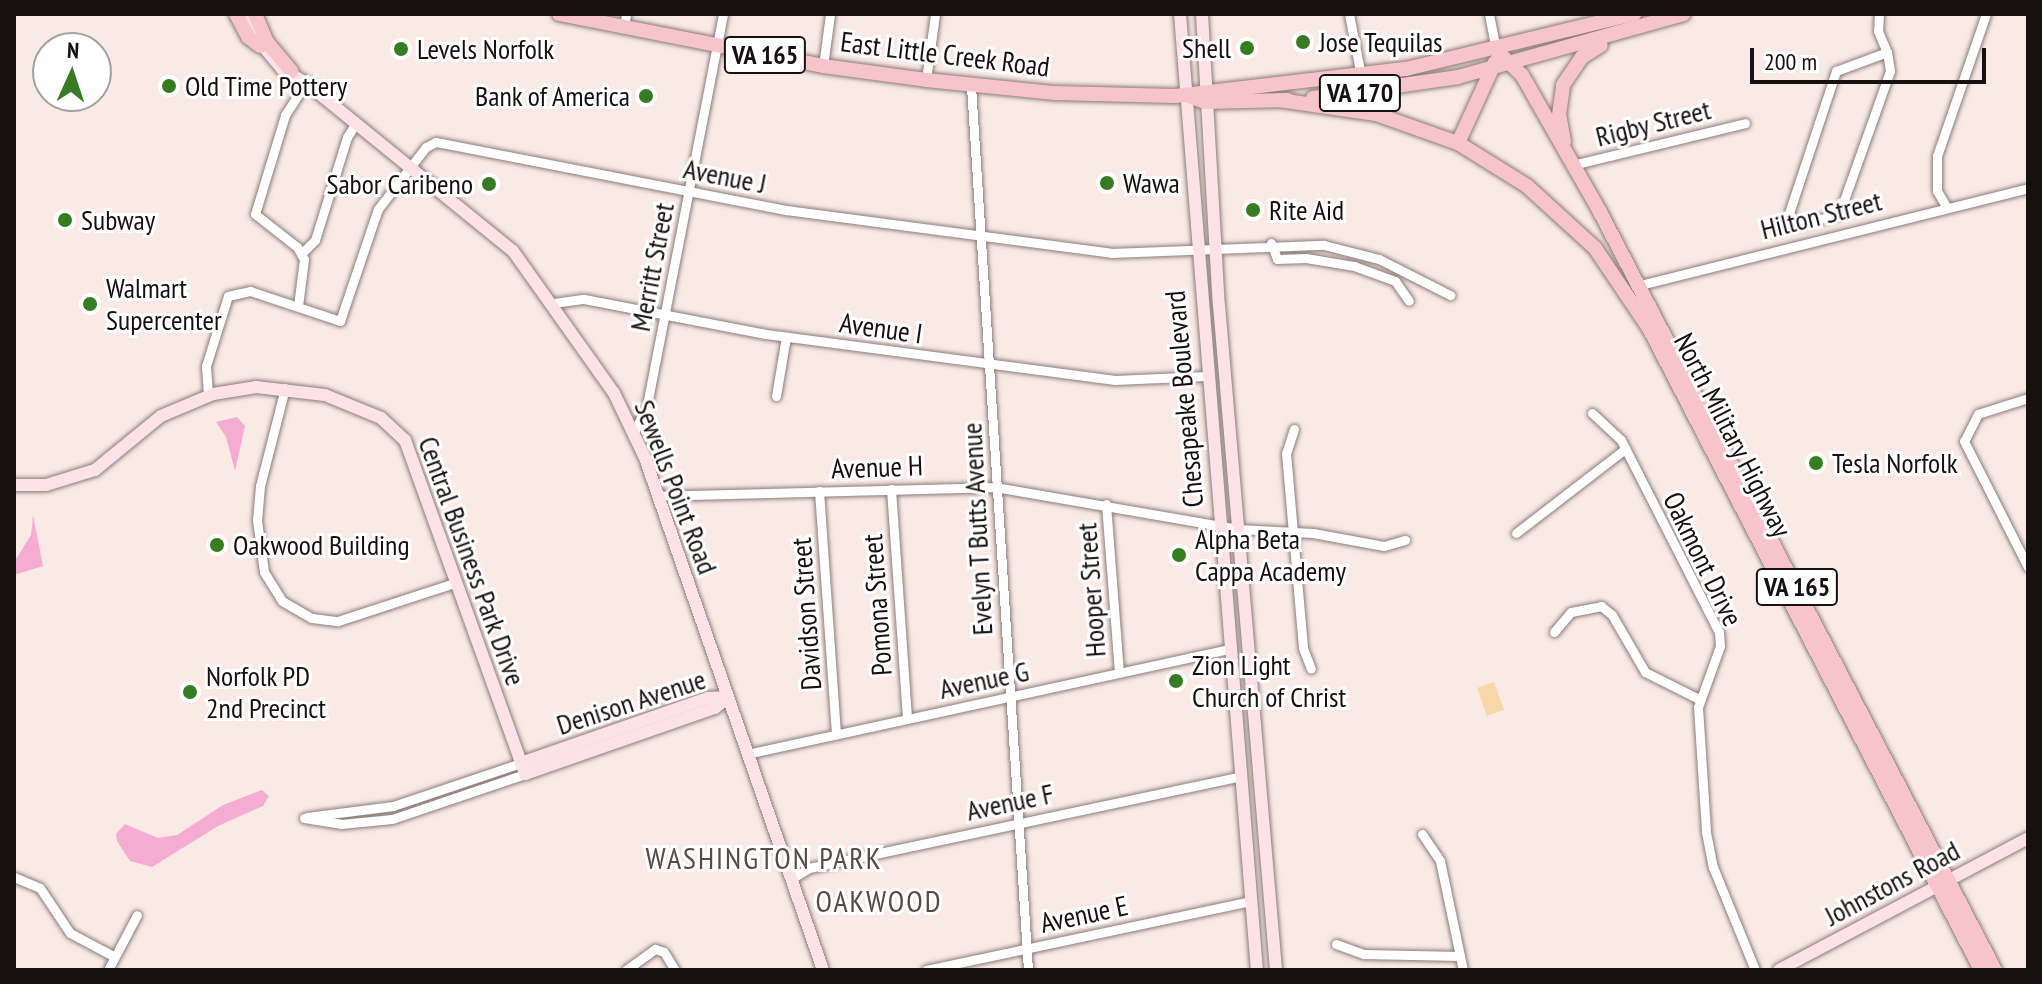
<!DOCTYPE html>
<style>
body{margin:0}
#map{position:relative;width:2042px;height:984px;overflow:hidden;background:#f9eae6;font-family:"PT Sans Narrow",sans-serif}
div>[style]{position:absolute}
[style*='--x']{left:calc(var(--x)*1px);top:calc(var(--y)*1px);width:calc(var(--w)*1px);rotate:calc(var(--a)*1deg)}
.green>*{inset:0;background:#f8d6a8}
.water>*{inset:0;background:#f4add1}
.roads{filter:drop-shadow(0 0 2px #8a7c79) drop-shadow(0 0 2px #8a7c79)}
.street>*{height:9px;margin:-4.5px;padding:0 4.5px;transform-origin:4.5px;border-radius:4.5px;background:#fff}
.secondary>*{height:12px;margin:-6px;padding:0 6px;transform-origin:6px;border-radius:6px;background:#fce1e6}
.primary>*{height:14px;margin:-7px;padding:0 7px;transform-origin:7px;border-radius:7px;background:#f8c4cc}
.dots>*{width:22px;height:22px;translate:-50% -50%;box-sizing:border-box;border:4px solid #fff;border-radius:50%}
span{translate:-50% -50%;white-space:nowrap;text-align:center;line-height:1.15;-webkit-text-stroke:6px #fff;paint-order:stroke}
.shield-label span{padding:2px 6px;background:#fff;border:2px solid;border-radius:6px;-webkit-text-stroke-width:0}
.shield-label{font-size:26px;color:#161110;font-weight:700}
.poi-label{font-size:28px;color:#161110}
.left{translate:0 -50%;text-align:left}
.right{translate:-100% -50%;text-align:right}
.street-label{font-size:28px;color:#161110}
.neighbourhood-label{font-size:30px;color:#574a47;letter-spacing:2px}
.frame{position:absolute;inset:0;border:16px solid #161110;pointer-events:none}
.north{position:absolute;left:32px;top:32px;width:80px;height:80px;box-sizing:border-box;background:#fff;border:2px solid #a2a09f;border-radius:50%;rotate:3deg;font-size:22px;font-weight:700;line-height:32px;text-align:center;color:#161110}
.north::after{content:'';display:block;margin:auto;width:28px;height:36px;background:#367d22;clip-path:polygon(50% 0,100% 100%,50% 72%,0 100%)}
.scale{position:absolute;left:1750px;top:48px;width:236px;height:36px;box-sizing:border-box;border:4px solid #161110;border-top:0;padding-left:10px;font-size:24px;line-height:28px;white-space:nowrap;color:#161110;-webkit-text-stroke:6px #fff;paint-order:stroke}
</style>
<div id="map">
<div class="green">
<div style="clip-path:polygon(1494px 682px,1504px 710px,1487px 716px,1477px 688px)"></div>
</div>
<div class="water">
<div style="clip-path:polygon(237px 417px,245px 426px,235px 471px,226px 437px,216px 422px)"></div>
<div style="clip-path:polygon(33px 515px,43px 566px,14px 575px,14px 562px,31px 535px)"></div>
<div style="clip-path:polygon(262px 790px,269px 796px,263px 806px,218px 826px,152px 867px,130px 861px,117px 841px,116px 834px,125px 824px,158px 838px,177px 835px,223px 805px)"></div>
</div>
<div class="roads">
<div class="street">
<div style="--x:1349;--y:14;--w:63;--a:79"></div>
<div style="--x:1489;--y:14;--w:37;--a:79"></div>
<div style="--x:1879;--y:14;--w:17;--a:93"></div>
<div style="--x:1878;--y:31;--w:23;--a:67"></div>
<div style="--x:624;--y:27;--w:13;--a:-81"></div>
<div style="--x:1887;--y:52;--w:19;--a:81"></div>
<div style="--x:1890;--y:71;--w:152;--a:109.6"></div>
<div style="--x:1839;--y:214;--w:43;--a:165.3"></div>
<div style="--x:1797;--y:225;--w:14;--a:-124"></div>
<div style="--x:1789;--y:213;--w:150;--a:-71.7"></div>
<div style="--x:1836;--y:71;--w:54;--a:-20.4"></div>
<div style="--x:823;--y:66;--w:52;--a:-82.3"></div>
<div style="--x:926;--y:80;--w:67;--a:-82.2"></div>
<div style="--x:971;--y:86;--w:886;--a:86.31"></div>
<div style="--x:1572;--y:165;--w:178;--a:-13.6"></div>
<div style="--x:1947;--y:208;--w:20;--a:-120"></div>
<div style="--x:1937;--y:191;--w:35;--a:-90"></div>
<div style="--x:1937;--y:156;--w:150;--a:-71"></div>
<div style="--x:1271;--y:243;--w:17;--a:69"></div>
<div style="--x:1277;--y:259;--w:29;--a:-2"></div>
<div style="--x:1306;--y:258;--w:49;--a:9.5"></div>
<div style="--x:1354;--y:266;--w:44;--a:20.1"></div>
<div style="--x:1395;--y:281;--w:24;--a:55"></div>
<div style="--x:301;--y:254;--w:20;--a:-45"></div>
<div style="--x:315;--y:240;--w:108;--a:-72.7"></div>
<div style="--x:347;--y:137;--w:17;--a:-57"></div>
<div style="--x:1636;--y:286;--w:404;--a:-14"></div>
<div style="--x:554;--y:303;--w:30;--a:-8"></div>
<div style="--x:584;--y:299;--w:185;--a:10.9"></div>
<div style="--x:766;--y:334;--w:352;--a:7.5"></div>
<div style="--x:1115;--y:380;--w:91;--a:-2.5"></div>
<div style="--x:298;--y:306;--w:47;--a:-82.7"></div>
<div style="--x:304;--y:259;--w:14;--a:-120"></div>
<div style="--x:297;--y:247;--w:53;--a:-141.8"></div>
<div style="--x:255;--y:214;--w:103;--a:-73.1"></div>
<div style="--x:285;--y:115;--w:38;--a:-57"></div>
<div style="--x:285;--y:388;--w:101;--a:104.3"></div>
<div style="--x:260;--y:486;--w:34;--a:95"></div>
<div style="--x:257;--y:520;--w:52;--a:82.3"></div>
<div style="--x:264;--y:572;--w:34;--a:58"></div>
<div style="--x:282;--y:601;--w:34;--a:30"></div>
<div style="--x:312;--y:618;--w:26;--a:7"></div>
<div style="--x:338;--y:621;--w:125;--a:-18.1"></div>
<div style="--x:208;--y:395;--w:29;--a:-94"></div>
<div style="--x:206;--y:366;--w:73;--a:-72.6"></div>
<div style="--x:228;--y:296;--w:23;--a:-13"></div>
<div style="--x:250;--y:291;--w:95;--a:18.4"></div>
<div style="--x:340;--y:321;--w:118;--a:-71.3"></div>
<div style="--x:378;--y:209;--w:78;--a:-52.3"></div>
<div style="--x:426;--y:147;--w:11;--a:-27"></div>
<div style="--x:436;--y:142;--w:357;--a:11"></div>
<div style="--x:786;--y:210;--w:328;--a:7.5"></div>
<div style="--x:1111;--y:253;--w:213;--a:-2.2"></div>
<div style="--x:1324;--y:245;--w:57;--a:14.3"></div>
<div style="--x:1379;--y:259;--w:80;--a:26.9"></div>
<div style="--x:776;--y:396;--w:60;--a:-80.4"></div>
<div style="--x:2028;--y:398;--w:52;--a:162.3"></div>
<div style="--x:1978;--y:414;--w:30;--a:117"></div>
<div style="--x:1964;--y:441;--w:141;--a:63.1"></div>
<div style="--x:1592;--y:413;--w:40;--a:43"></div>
<div style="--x:1621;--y:440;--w:216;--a:63"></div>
<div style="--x:1719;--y:632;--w:14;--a:86"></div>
<div style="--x:1720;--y:646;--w:65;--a:109.8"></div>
<div style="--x:1698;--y:707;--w:125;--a:86.3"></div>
<div style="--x:1706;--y:832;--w:36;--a:79"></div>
<div style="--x:1713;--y:867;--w:111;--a:67.8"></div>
<div style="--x:1294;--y:429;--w:25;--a:108"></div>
<div style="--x:1286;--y:453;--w:196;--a:85"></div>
<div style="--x:1303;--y:648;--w:22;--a:69"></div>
<div style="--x:634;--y:432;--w:30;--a:-64"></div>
<div style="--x:647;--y:405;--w:398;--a:-79"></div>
<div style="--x:891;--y:489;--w:230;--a:86"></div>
<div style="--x:819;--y:491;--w:244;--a:86"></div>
<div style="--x:657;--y:496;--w:338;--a:-1.5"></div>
<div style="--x:995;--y:487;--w:247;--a:9.8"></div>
<div style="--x:1238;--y:529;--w:75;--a:3.1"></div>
<div style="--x:1313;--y:533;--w:72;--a:10.4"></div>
<div style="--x:1384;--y:546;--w:22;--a:-16"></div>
<div style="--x:1106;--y:504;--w:169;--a:85.6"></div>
<div style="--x:1516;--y:533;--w:138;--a:-37.6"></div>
<div style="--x:1554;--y:632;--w:26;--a:-50"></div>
<div style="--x:1571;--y:612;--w:31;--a:-11"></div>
<div style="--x:1601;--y:606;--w:14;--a:39"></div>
<div style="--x:1612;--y:615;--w:66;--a:59.9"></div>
<div style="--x:1645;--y:672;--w:60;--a:26.6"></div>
<div style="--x:747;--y:754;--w:494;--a:-12.3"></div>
<div style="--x:307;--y:817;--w:87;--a:-7.3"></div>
<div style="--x:393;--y:806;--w:135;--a:-18.6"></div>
<div style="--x:304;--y:818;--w:37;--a:9"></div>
<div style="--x:341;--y:824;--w:51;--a:-5.6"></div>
<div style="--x:392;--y:819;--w:140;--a:-18.7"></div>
<div style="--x:1422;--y:834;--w:32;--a:56"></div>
<div style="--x:1440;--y:861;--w:111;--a:78.1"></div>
<div style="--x:14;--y:877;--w:28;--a:23"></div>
<div style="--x:40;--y:888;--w:54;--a:56.3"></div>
<div style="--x:70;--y:933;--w:49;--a:28.1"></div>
<div style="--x:791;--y:879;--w:21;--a:-31"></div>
<div style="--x:809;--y:868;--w:442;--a:-12"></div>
<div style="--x:1336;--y:944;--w:30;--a:20"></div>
<div style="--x:1364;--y:954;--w:96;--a:1.2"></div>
<div style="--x:108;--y:970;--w:62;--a:-62.2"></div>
<div style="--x:626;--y:970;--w:36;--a:-36"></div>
<div style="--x:655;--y:949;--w:9;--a:18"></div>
<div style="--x:664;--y:952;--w:21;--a:59"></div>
<div style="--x:926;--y:970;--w:333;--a:-12"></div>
</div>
<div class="secondary">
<div style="--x:245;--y:14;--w:13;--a:81"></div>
<div style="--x:247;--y:27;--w:55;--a:50.2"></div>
<div style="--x:282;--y:69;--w:28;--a:30"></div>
<div style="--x:306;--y:83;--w:267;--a:39.1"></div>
<div style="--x:513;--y:251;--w:174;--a:54.6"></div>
<div style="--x:614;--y:393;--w:72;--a:64.5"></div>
<div style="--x:645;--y:458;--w:542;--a:70.83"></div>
<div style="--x:1180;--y:14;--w:959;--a:85.4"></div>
<div style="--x:1202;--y:14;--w:291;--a:86.7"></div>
<div style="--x:1219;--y:305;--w:667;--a:85.1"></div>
<div style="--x:14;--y:485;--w:32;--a:0"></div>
<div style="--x:46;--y:485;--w:51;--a:-17"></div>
<div style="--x:95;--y:470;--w:85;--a:-39.3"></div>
<div style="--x:161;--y:416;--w:56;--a:-22.9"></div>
<div style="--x:213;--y:394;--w:44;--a:-9.2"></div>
<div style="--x:256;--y:387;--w:69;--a:6.6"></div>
<div style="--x:325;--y:395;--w:61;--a:22.3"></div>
<div style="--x:381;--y:418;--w:33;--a:43"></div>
<div style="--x:405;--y:440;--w:355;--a:70.2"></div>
<div style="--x:525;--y:774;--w:201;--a:-19.2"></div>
<div style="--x:715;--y:708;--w:17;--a:-40"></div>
<div style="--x:521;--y:763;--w:198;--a:-19.2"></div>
<div style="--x:708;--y:698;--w:20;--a:-3"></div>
<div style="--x:1779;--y:970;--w:282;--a:-27.9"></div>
</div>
<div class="primary">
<div style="--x:236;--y:14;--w:26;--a:62"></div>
<div style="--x:248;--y:37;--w:15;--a:37"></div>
<div style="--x:255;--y:14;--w:30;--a:67"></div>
<div style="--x:267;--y:42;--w:38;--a:50"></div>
<div style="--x:559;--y:14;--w:269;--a:11.1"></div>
<div style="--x:823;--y:66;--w:104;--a:7.7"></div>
<div style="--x:926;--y:80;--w:130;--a:5.8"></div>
<div style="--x:1055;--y:93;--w:120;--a:1.4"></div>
<div style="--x:1175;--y:96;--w:233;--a:-6.7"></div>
<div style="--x:1406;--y:69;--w:235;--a:-13.6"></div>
<div style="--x:1496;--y:50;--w:36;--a:44"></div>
<div style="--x:1522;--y:75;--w:158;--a:60.3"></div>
<div style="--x:1600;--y:212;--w:855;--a:62.48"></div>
<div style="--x:1186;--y:95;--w:20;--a:20"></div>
<div style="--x:1205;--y:102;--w:83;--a:-1.4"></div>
<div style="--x:1313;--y:98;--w:147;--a:-8.2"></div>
<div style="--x:1458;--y:77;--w:234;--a:-15.6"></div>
<div style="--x:1279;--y:100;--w:98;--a:8.2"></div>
<div style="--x:1376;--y:114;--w:87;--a:19.5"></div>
<div style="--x:1458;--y:143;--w:81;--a:31.9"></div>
<div style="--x:1527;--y:186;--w:92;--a:42.4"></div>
<div style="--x:1595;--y:248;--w:99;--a:56.1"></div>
<div style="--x:1650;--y:330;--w:721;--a:62.65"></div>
<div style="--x:1564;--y:142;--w:27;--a:-100"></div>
<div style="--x:1559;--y:115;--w:30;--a:-82"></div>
<div style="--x:1563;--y:85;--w:34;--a:-56"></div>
<div style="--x:1582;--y:57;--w:22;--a:-32"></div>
<div style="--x:1458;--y:143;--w:89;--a:-65.4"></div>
</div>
</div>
<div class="dots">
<div style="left:1303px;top:42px;background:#367d22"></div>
<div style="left:1247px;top:48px;background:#367d22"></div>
<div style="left:401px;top:49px;background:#367d22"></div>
<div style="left:169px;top:86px;background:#367d22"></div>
<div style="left:646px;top:96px;background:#367d22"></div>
<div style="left:1107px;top:183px;background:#367d22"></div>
<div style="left:489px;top:184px;background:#367d22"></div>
<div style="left:1253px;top:210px;background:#367d22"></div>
<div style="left:65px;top:220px;background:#367d22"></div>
<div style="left:90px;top:304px;background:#367d22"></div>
<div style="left:1816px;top:463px;background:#367d22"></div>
<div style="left:217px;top:545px;background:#367d22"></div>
<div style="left:1179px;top:555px;background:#367d22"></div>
<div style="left:1176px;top:681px;background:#367d22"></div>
<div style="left:190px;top:692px;background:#367d22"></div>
</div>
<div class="shield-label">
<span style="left:765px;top:55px">VA 165</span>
<span style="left:1360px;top:93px">VA 170</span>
<span style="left:1797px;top:587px">VA 165</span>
</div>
<div class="poi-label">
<span class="left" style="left:1319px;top:42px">Jose Tequilas</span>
<span class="right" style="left:1231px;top:48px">Shell</span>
<span class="left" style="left:417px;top:49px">Levels Norfolk</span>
<span class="left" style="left:185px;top:86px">Old Time Pottery</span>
<span class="right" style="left:630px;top:96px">Bank of America</span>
<span class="left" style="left:1123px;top:183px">Wawa</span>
<span class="right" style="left:473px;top:184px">Sabor Caribeno</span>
<span class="left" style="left:1269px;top:210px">Rite Aid</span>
<span class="left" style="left:81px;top:220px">Subway</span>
<span class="left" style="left:106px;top:304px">Walmart<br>Supercenter</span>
<span class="left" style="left:1832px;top:463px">Tesla Norfolk</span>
<span class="left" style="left:1195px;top:555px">Alpha Beta<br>Cappa Academy</span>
<span class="left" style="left:233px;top:545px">Oakwood Building</span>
<span class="left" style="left:1192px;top:681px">Zion Light<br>Church of Christ</span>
<span class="left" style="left:206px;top:692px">Norfolk PD<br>2nd Precinct</span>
</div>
<div class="street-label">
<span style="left:945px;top:54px;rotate:7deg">East Little Creek Road</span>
<span style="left:1653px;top:123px;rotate:-14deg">Rigby Street</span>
<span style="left:725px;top:176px;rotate:11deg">Avenue J</span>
<span style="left:1821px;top:215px;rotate:-14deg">Hilton Street</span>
<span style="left:652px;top:267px;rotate:-79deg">Merritt Street</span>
<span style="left:881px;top:328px;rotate:8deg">Avenue I</span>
<span style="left:1184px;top:399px;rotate:-95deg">Chesapeake Boulevard</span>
<span style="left:1733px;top:435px;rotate:63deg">North Military Highway</span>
<span style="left:877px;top:467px;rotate:-2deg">Avenue H</span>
<span style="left:676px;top:487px;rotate:69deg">Sewells Point Road</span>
<span style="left:977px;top:529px;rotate:-93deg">Evelyn T Butts Avenue</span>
<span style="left:1703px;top:559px;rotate:64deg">Oakmont Drive</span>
<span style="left:472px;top:561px;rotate:70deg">Central Business Park Drive</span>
<span style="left:1091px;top:590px;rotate:-94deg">Hooper Street</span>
<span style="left:877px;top:605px;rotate:-94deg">Pomona Street</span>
<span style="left:806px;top:614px;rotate:-94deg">Davidson Street</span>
<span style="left:984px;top:680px;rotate:-12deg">Avenue G</span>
<span style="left:631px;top:702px;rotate:-18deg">Denison Avenue</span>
<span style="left:1010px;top:802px;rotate:-12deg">Avenue F</span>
<span style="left:1892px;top:883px;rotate:-28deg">Johnstons Road</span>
<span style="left:1084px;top:914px;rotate:-12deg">Avenue E</span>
</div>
<div class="neighbourhood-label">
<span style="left:764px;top:858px">WASHINGTON PARK</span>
<span style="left:879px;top:901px">OAKWOOD</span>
</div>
<div class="frame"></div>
<div class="north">N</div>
<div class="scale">200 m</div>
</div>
